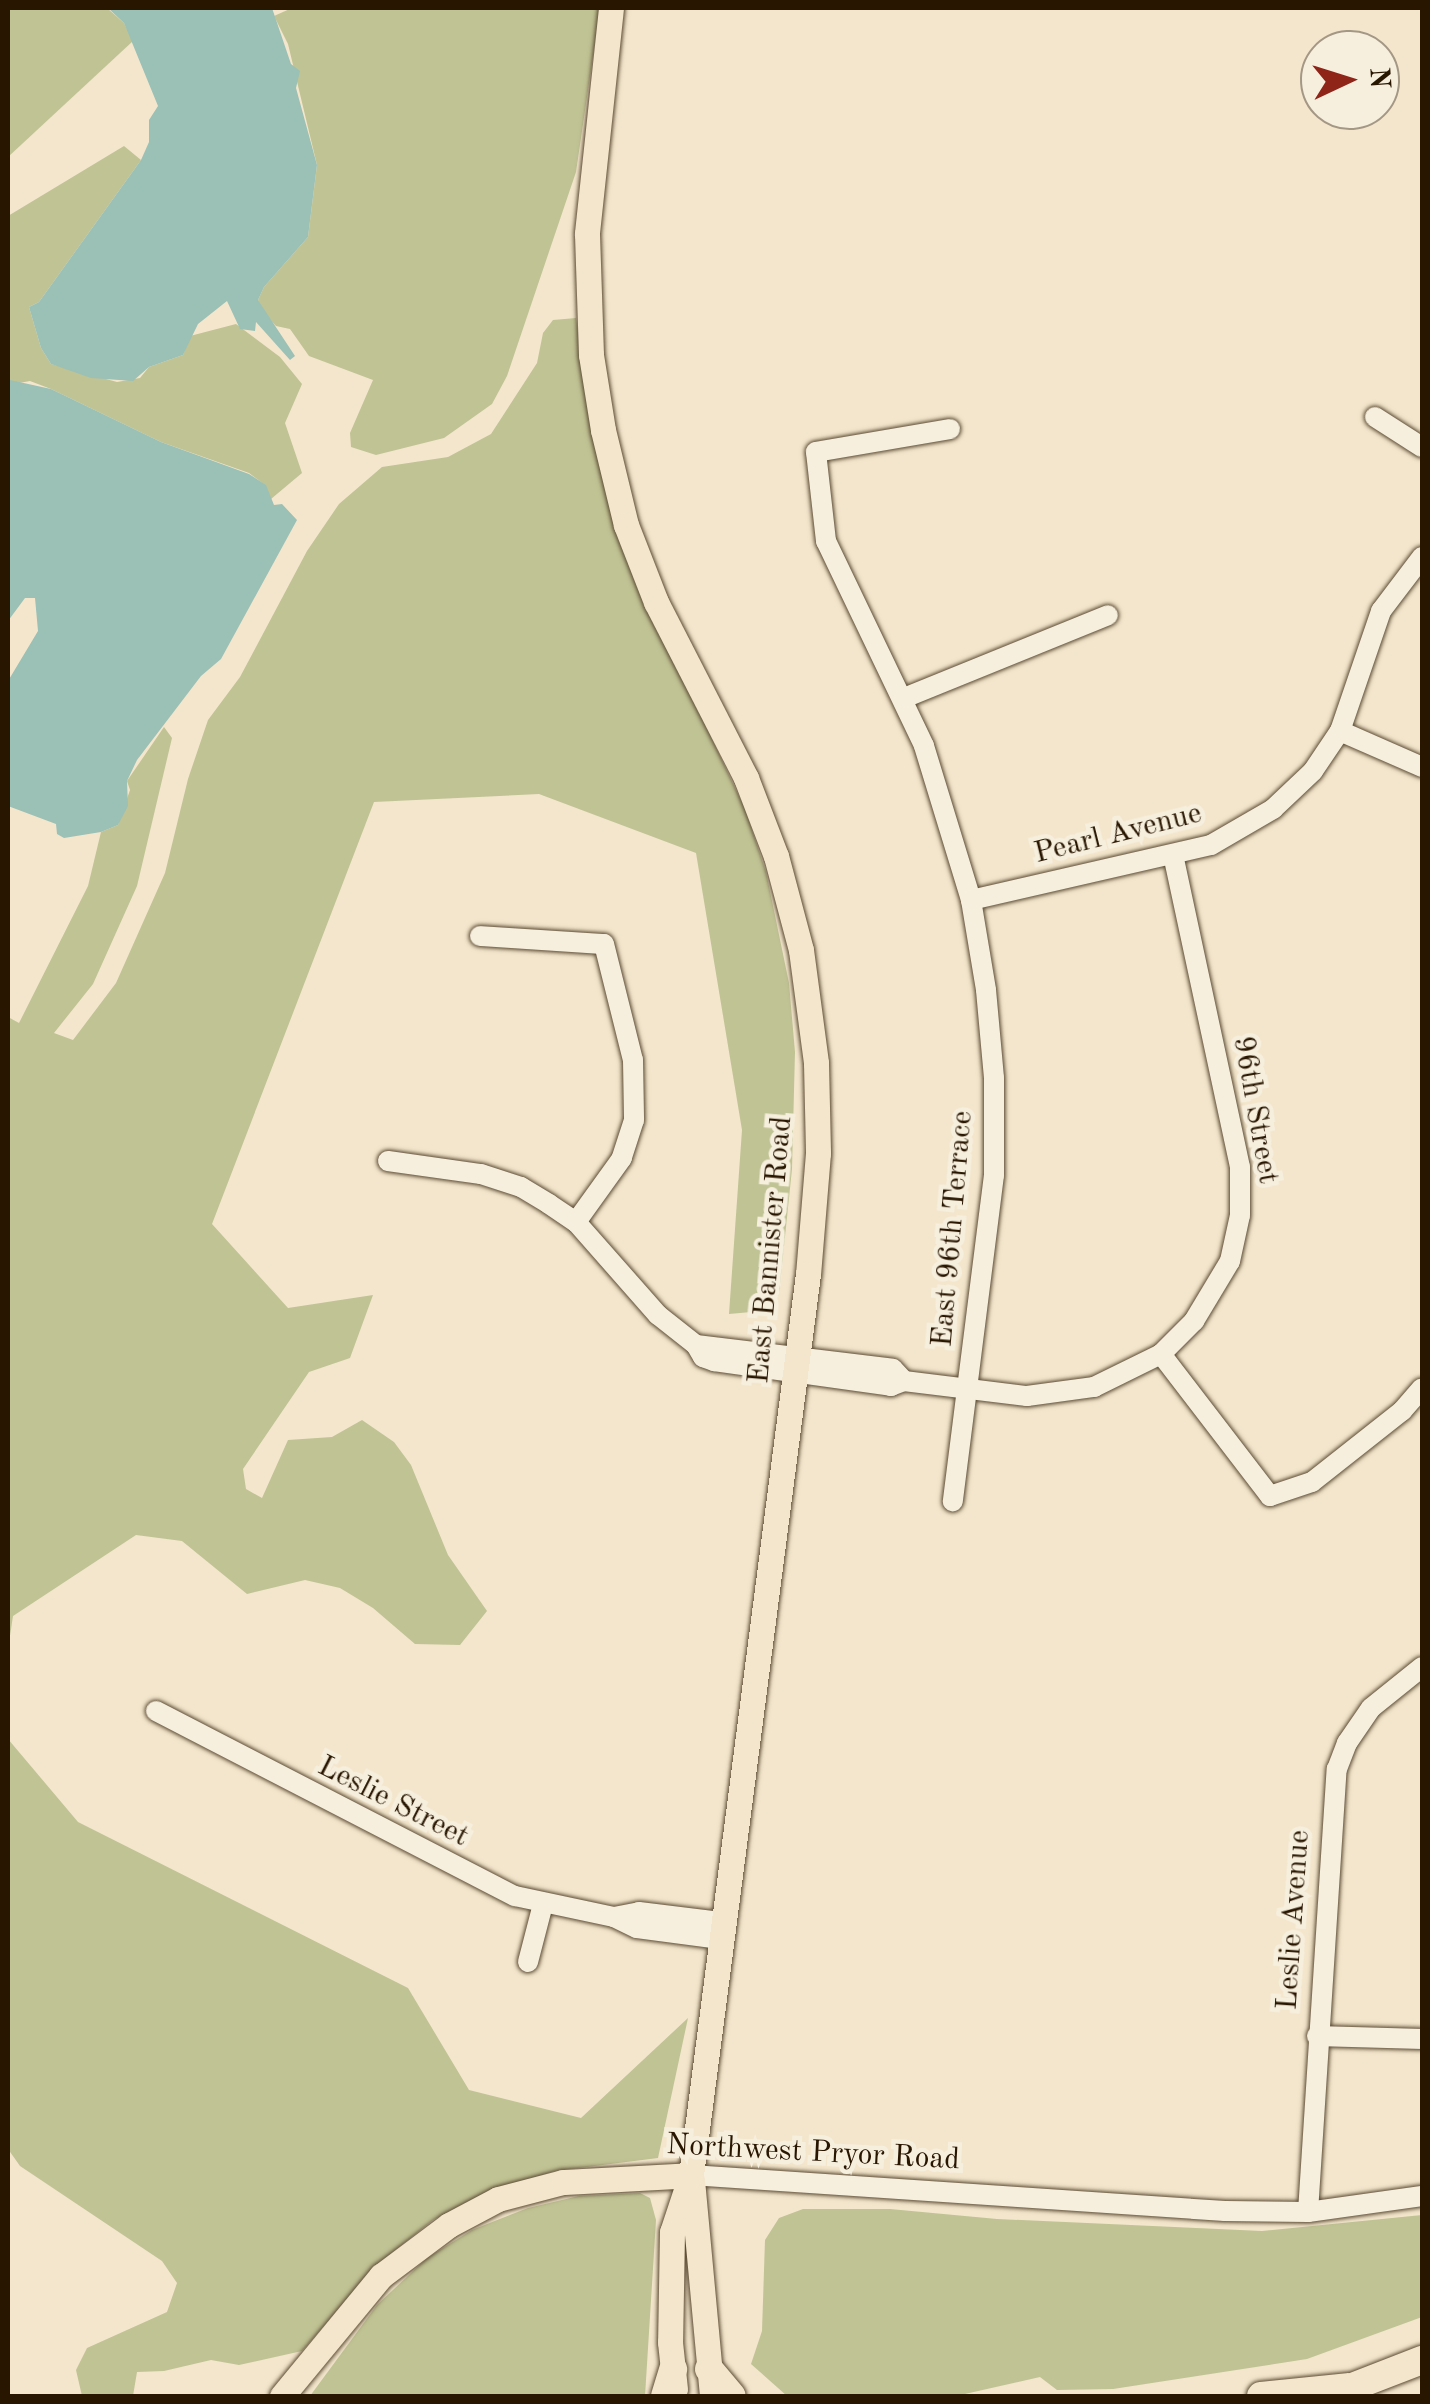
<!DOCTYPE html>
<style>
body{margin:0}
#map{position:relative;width:1430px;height:2404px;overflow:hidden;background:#f3e6cc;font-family:"Old Standard TT",serif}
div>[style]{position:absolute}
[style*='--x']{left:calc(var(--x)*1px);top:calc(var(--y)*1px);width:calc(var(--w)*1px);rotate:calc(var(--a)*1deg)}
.green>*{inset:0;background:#c0c394}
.water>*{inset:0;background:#9bc0b6}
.roads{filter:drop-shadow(0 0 2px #5b4a33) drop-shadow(0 0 2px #5b4a33)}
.minor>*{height:20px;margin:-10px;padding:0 10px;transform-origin:10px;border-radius:10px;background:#f7efde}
.major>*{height:25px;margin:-12.5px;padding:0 12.5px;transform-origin:12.5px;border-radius:12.5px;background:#f3e6cc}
.highway>*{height:28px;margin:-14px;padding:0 14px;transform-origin:14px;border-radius:14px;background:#f3e6cc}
span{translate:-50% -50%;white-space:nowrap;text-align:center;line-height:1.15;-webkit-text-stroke:9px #f7efde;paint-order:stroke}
.street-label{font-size:30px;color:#281600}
.frame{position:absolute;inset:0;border:10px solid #281600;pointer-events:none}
.north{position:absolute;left:1300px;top:30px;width:100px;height:100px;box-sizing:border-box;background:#f7efde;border:2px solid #a49885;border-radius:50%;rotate:86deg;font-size:28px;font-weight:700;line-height:40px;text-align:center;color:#281600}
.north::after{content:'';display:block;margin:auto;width:35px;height:45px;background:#8f2418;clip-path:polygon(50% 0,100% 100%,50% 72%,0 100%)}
</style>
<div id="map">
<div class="green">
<div style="clip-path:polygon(8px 8px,107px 8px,124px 23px,133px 41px,8px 157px)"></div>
<div style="clip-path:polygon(292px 8px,600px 8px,576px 172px,507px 376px,492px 404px,444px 438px,376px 455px,351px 447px,350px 433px,373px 380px,309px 356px,290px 329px,276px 326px,262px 311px,258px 300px,264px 287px,308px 237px,317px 165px,288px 44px,274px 16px)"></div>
<div style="clip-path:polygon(124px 146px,141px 160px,39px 302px,29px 307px,41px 348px,51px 364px,117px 382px,140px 378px,149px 367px,183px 355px,190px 336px,236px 324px,280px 357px,302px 384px,285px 423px,302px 473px,271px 499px,265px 485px,249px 473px,161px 442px,51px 389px,30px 381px,8px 385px,8px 216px)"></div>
<div style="clip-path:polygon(576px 318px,592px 434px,641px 589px,745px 809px,766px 872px,789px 983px,795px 1052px,792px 1169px,779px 1295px,751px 1312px,729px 1314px,742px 1130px,696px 853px,539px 794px,374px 802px,212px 1224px,288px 1308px,373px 1295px,350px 1358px,309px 1372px,243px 1469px,246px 1489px,262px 1498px,288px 1440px,332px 1437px,362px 1420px,394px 1442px,411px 1465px,448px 1555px,487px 1611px,460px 1645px,415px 1644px,373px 1608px,340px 1588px,305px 1580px,247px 1594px,182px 1541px,136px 1535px,13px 1616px,8px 1649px,8px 1017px,19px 1023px,88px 886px,101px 832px,118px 825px,130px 790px,127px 781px,164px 727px,172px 738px,137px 886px,93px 984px,54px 1033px,73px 1040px,116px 983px,165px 873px,188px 779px,208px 720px,240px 677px,307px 551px,339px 504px,382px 467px,448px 457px,491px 434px,537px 363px,543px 333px,553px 320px)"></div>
<div style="clip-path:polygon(8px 1739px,78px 1822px,408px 1988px,469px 2090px,581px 2118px,688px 2018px,658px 2158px,555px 2171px,482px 2194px,433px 2220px,379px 2263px,302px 2351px,239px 2365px,211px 2360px,164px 2371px,137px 2372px,133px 2396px,82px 2396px,76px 2370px,87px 2348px,167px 2312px,177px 2283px,162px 2261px,20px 2166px,8px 2149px)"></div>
<div style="clip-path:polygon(640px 2193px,650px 2198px,656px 2220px,645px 2396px,310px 2396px,377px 2305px,427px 2258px,472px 2230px,528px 2208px,579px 2196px)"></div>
<div style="clip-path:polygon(803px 2209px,890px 2209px,997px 2219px,1262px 2231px,1422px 2215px,1422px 2317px,1307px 2359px,1113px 2389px,1057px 2390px,1040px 2377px,956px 2396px,787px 2396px,751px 2364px,762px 2331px,765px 2240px,779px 2218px)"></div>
</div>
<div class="water">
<div style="clip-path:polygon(108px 8px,272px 8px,291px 64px,300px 71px,296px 88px,317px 165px,308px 237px,264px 287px,258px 300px,295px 356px,290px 360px,256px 322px,255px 331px,240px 329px,227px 301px,198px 324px,183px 355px,149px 367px,133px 381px,91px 378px,51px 364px,41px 348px,29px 307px,39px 302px,141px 160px,149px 142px,149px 120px,158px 106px,124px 23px)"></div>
<div style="clip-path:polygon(10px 380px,51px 389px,161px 442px,249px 474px,266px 485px,274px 505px,282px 504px,297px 520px,221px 659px,201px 676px,137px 760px,127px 781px,128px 806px,118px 825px,101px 832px,64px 838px,57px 834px,56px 824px,8px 806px,8px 681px,38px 631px,35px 598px,25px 598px,8px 621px)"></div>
</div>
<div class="roads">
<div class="minor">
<div style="--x:1375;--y:417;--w:56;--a:32.6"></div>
<div style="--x:950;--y:429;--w:136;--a:170.3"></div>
<div style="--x:816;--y:452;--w:90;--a:83.6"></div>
<div style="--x:826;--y:541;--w:227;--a:64.4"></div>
<div style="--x:924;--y:746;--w:161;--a:73"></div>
<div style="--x:971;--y:900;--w:91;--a:80.5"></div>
<div style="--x:986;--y:990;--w:88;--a:84.8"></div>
<div style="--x:994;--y:1078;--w:97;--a:90"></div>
<div style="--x:994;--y:1175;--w:329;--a:97.2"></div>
<div style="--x:904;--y:698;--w:220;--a:-22.1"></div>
<div style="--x:1340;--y:731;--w:90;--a:23.7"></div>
<div style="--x:971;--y:900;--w:246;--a:-12.9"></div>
<div style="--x:1211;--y:845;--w:72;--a:-30.1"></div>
<div style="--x:1273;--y:809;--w:55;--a:-43.5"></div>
<div style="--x:1313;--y:771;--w:48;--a:-56"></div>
<div style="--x:1340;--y:731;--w:127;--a:-71.1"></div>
<div style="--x:1381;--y:611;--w:68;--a:-52.8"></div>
<div style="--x:480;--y:936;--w:124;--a:3.7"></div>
<div style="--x:604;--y:944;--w:120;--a:76"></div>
<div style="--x:633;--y:1060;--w:60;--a:89"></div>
<div style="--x:634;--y:1120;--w:40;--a:108"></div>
<div style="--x:622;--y:1158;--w:79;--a:125.7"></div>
<div style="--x:388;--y:1161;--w:94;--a:8"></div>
<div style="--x:481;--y:1174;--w:42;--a:18"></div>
<div style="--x:521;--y:1187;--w:33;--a:31"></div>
<div style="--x:549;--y:1204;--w:32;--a:34"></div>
<div style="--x:576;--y:1222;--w:124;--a:48.6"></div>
<div style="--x:658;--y:1315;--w:48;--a:38.3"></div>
<div style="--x:696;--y:1345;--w:14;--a:60"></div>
<div style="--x:703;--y:1357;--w:12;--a:20"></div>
<div style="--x:714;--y:1361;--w:179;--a:8"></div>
<div style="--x:891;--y:1386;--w:14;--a:-21"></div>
<div style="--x:904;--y:1381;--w:124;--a:7"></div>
<div style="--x:1027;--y:1396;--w:68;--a:-7.7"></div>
<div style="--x:1094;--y:1387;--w:75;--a:-26.2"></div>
<div style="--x:1161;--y:1354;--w:47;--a:-45"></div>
<div style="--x:1194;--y:1321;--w:70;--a:-59"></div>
<div style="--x:1230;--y:1261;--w:47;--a:-77.7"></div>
<div style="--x:1240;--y:1215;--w:48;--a:-90"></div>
<div style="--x:1240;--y:1167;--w:319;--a:-102.1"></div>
<div style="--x:696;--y:1345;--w:198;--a:6.9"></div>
<div style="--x:893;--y:1369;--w:16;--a:47"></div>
<div style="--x:1161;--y:1354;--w:179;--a:52.5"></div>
<div style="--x:1270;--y:1496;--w:44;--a:-18.4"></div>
<div style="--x:1312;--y:1482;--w:115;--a:-38.3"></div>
<div style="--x:1402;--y:1411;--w:30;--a:-49"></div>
<div style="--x:156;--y:1711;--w:404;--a:27.3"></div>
<div style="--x:515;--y:1896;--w:101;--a:12"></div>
<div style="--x:614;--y:1917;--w:25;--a:26"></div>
<div style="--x:637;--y:1928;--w:84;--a:7.5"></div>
<div style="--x:614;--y:1917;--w:25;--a:-11"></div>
<div style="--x:639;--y:1912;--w:84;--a:6.9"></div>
<div style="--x:528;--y:1962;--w:60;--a:-75.5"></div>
<div style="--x:1317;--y:2036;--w:105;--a:1.6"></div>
<div style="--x:691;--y:2175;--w:535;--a:3.86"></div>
<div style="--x:1225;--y:2211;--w:83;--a:0.7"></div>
<div style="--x:1308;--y:2212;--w:115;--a:-8"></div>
<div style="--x:1308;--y:2212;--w:444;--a:-86.3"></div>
<div style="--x:1337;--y:1769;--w:28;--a:-69"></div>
<div style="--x:1347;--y:1743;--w:42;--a:-55.6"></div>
<div style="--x:1371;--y:1708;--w:65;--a:-38.8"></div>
</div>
<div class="major">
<div style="--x:611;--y:8;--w:227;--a:96.1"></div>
<div style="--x:587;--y:234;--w:121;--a:88.1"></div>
<div style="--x:591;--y:355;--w:76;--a:80.9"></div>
<div style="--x:603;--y:430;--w:98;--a:76.4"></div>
<div style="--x:626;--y:525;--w:83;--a:68.7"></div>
<div style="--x:656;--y:602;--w:198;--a:62.9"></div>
<div style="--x:746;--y:778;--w:84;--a:69"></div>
<div style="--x:776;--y:856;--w:97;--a:75.1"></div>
<div style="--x:801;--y:950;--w:114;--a:82.4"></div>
<div style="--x:816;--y:1063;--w:90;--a:88.7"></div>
<div style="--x:818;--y:1153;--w:121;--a:94.7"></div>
<div style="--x:808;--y:1274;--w:909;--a:97.4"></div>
<div style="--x:691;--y:2175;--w:60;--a:108.4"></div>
<div style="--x:672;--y:2232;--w:110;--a:91"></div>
<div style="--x:670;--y:2342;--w:47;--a:83.9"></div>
<div style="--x:692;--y:2180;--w:217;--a:84.7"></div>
<div style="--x:282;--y:2396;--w:156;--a:-50.5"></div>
<div style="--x:381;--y:2276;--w:85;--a:-36.9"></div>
<div style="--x:449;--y:2225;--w:55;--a:-28"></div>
<div style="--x:498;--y:2199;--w:67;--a:-14.7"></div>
<div style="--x:563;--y:2182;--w:128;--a:-3.1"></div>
</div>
<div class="highway">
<div style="--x:709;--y:2369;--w:35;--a:50"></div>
<div style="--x:665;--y:2396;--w:28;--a:-73"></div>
<div style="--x:1261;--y:2396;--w:87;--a:-5.9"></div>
<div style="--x:1329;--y:2396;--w:100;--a:-21.2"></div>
</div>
</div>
<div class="street-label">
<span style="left:1118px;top:834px;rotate:-14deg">Pearl Avenue</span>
<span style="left:1255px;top:1110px;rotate:80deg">96th Street</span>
<span style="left:953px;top:1229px;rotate:-85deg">East 96th Terrace</span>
<span style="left:771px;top:1250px;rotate:-85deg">East Bannister Road</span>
<span style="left:393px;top:1802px;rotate:27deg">Leslie Street</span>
<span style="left:1294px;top:1920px;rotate:-86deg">Leslie Avenue</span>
<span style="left:813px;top:2153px;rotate:3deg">Northwest Pryor Road</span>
</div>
<div class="frame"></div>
<div class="north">N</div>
</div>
